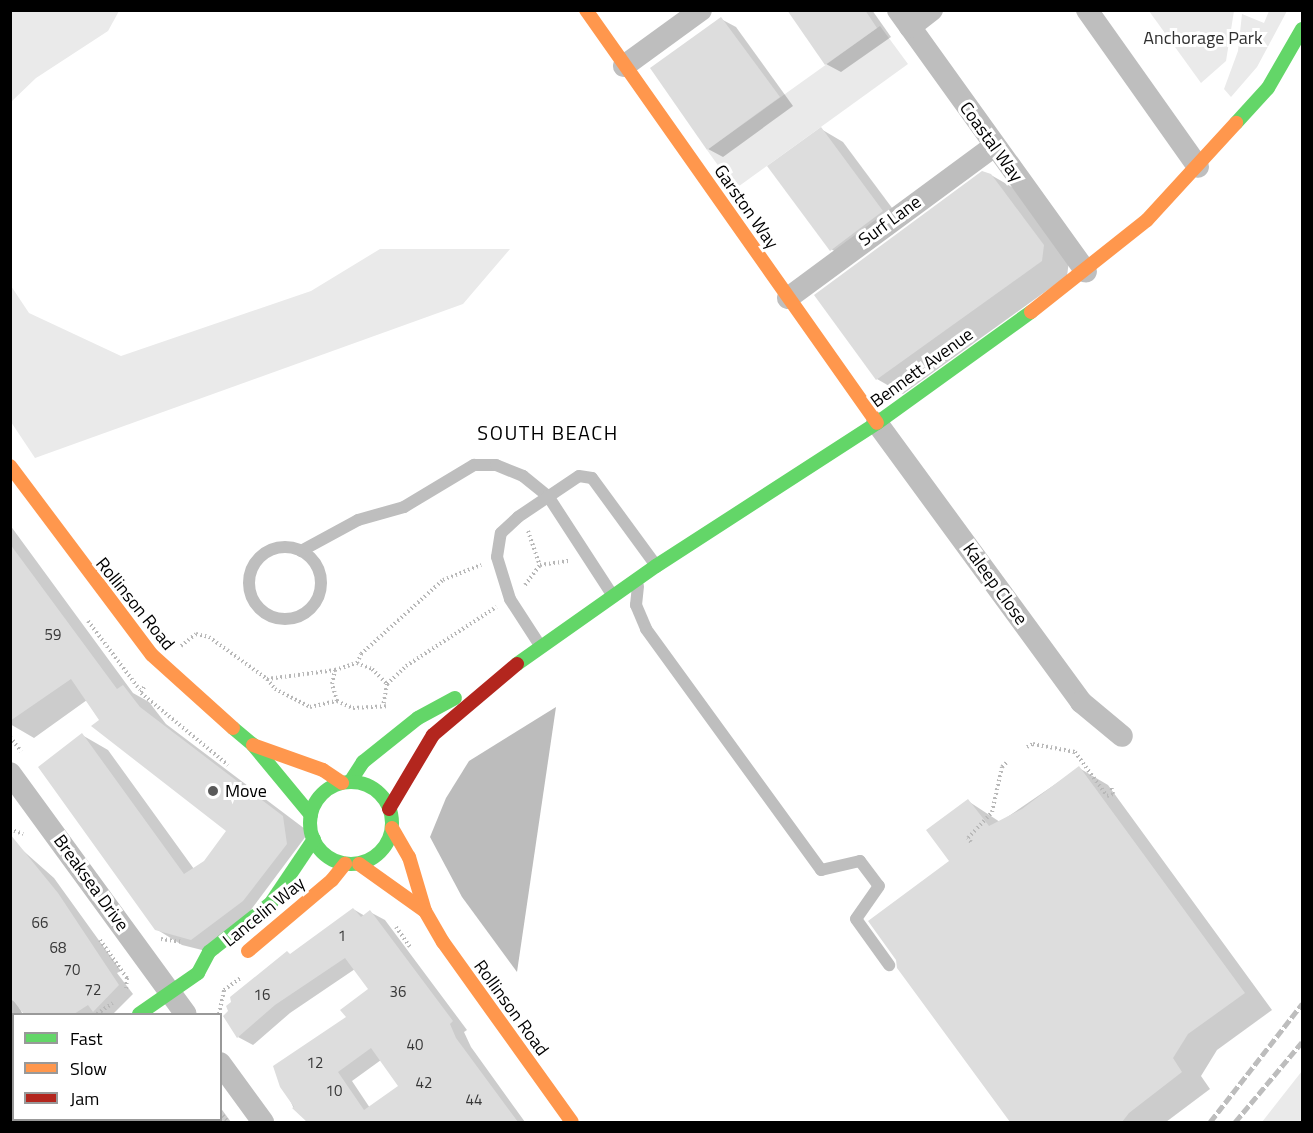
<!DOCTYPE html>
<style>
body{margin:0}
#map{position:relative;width:1313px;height:1133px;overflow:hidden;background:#fff;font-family:"Titillium Web",sans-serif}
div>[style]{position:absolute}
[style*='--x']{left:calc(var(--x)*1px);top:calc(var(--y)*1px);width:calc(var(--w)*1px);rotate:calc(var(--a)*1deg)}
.green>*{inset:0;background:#eaeaea}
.water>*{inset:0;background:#bcbcbc}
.shadow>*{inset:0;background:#0003}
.building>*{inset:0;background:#ddd}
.path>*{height:4px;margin-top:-2px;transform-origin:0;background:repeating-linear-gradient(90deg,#b8b8b8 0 1.5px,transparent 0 4.5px)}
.lane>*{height:12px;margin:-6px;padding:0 6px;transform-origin:6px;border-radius:6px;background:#bebebe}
.lane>.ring{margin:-6px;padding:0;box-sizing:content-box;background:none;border:12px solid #bebebe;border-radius:50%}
.street>*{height:22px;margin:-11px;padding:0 11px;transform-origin:11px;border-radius:11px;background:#bebebe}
.fast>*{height:14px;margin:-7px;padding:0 7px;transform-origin:7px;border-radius:7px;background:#63d668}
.fast>.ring{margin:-7px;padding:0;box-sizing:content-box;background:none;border:14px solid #63d668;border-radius:50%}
.slow>*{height:14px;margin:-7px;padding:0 7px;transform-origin:7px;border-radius:7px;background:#ff974d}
.jam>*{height:14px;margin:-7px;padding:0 7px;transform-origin:7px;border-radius:7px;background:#b3261e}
.rail>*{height:4.5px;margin-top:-2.25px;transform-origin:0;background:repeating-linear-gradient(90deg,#bdbdbd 0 9px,transparent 0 12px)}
.dots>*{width:16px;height:16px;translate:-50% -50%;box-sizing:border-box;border:3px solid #fff;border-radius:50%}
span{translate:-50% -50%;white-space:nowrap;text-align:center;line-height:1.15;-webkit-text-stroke:6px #fff;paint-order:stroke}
.number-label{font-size:15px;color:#373737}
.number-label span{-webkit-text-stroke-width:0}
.park-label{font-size:18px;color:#303030}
.street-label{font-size:18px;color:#000}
.poi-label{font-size:18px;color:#000}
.left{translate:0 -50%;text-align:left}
.neighbourhood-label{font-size:20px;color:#000;letter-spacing:1.5px}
.frame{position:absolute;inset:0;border:12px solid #000;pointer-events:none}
.legend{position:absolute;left:12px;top:1013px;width:210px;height:108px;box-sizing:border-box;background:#fff;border:2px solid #999;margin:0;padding:8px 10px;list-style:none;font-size:18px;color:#000}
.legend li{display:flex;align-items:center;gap:12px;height:30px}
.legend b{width:30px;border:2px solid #999}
</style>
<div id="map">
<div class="green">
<div style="clip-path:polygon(11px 10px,119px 10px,119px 11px,108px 31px,36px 78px,11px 102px)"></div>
<div style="clip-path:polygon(1149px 11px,1234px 11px,1226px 61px,1201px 83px)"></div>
<div style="clip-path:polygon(1269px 11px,1287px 11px,1257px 67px,1231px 97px,1224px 89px,1238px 51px,1242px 14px,1264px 23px)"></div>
<div style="clip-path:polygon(880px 26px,908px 64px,735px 189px,707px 150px)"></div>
<div style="clip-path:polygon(380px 249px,510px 249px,463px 304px,35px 458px,11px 422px,11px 286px,29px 313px,121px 356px,311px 291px)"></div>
<div style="clip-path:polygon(1302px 1071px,1302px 1122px,1262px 1122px)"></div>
</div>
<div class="water">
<div style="clip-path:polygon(556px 707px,517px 972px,462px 897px,430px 837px,446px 798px,469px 761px)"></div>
</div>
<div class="shadow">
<div style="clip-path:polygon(789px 10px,872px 10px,891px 37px,841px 72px,826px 64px)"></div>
<div style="clip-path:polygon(721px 19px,736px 27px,793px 106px,723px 157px,708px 149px)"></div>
<div style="clip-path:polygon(821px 129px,843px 142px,904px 224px,853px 262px,831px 249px)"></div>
<div style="clip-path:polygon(991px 175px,1017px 190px,1069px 261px,1067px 276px,903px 394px,877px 379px,816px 296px)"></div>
<div style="clip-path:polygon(10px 525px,133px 693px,149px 702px,166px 724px,309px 832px,218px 954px,182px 945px,156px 929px,82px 735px,108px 750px,194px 869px,205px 862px,229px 830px,101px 720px,87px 700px,34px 738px,10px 724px)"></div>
<div style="clip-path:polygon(1079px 768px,1108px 785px,1272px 1010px,1217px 1050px,1201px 1076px,1210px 1089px,1166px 1122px,1012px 1122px,898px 967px,951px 861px,968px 801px,1000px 822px)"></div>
<div style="clip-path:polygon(10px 839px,54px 878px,121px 971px,117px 973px,133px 994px,113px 1014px,24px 1014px,20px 1006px,14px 1014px,10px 1087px)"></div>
<div style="clip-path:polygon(evenodd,353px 909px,365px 916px,370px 912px,385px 920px,467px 1030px,464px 1032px,471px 1047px,525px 1122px,310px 1122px,294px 1109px,275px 1067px,348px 1017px,370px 989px,355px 969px,290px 1013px,253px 1045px,238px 1037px,288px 953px,291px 955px,353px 909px,381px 1060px,400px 1086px,370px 1108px,352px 1081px,381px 1060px)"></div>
<div style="clip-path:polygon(220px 1107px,231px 1122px,47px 1122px,220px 1120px)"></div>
</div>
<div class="building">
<div style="clip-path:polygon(787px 10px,865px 10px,877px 28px,825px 65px)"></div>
<div style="clip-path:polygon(721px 17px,780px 97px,707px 150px,650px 68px)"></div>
<div style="clip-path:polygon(821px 127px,883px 211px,830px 251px,767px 166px)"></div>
<div style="clip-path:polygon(982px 171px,991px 174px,1044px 245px,1042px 261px,876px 380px,814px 295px)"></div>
<div style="clip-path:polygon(10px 544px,117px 689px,123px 685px,140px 707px,283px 816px,287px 844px,243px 901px,191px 940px,155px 930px,38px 767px,82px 733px,184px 874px,204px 861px,226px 831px,91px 726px,99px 720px,71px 679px,10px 721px)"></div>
<div style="clip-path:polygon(1079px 766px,1245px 993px,1188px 1034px,1173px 1058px,1182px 1072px,1129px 1113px,1122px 1122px,1010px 1122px,897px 968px,896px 960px,868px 921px,949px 861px,926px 830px,968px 799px,989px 826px,1022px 809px)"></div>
<div style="clip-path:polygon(10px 834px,58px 893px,119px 985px,93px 1012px,88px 1005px,74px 1014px,24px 1014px,10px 998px)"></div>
<div style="clip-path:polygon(evenodd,353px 908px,361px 917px,370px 910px,453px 1021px,450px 1024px,456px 1038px,518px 1122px,307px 1122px,292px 1108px,294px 1107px,280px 1087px,273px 1066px,346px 1017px,340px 1010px,368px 989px,345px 958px,275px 1005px,237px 1038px,223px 1016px,228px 1011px,226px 1006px,231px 1002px,230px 997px,287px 951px,290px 954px,353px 908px,371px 1048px,398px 1086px,364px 1110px,338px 1072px,371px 1048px)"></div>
</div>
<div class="path">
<div style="--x:528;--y:531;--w:36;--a:71"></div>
<div style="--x:525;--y:585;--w:25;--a:-53"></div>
<div style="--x:540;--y:565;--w:30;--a:-8"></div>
<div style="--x:88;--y:621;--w:86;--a:53"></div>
<div style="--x:181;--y:646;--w:19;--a:-39"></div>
<div style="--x:196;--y:634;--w:13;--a:13"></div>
<div style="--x:209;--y:637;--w:72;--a:35.9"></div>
<div style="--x:267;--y:679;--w:13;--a:51"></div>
<div style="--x:275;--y:689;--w:39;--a:27"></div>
<div style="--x:310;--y:707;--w:28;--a:-13"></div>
<div style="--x:337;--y:701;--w:17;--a:24"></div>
<div style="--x:353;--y:708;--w:33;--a:-3"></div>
<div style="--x:357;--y:663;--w:10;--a:-66"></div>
<div style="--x:361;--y:654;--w:110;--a:-42.1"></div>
<div style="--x:443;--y:580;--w:41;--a:-21.5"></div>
<div style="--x:267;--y:679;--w:69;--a:-7.5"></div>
<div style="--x:387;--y:684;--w:26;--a:-43"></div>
<div style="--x:406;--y:666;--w:108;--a:-33.2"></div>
<div style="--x:144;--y:687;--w:7;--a:117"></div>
<div style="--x:141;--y:693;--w:113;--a:39.6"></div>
<div style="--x:337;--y:701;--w:18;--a:-106"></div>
<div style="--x:332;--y:684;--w:14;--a:-78"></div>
<div style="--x:335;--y:670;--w:23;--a:-18"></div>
<div style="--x:357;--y:663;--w:16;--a:22"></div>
<div style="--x:372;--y:669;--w:21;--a:45"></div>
<div style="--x:387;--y:684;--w:22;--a:100"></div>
<div style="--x:10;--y:737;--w:18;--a:52"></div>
<div style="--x:1027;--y:747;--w:7;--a:-27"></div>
<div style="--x:1033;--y:744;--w:43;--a:10.8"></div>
<div style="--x:1075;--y:752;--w:54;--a:54"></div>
<div style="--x:1107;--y:796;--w:6;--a:-18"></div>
<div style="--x:1113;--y:794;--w:8;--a:-104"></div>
<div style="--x:10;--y:829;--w:14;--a:21"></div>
<div style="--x:971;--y:842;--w:5;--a:-127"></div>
<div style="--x:968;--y:838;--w:35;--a:-47"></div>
<div style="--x:992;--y:812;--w:46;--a:-77.5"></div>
<div style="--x:1002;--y:767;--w:7;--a:-45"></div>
<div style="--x:396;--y:927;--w:24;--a:55"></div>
<div style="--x:161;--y:939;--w:22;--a:8"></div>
<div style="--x:100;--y:940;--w:47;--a:54.6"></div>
<div style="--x:127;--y:978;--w:11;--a:95"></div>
<div style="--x:97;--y:1014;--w:19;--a:-35"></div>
<div style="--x:219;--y:1014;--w:25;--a:-78"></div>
<div style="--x:224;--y:990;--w:22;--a:-36"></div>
<div style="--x:220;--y:1025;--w:3;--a:90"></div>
<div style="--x:10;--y:1073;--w:4;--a:-27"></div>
<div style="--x:220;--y:1112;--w:13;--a:51"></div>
</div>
<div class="lane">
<div class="ring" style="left:249px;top:547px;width:60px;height:60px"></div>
<div style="--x:301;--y:551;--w:65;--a:-28.5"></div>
<div style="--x:358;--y:520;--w:48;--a:-15.8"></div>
<div style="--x:404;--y:507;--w:82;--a:-31"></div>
<div style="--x:474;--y:465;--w:22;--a:0"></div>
<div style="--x:496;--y:465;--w:29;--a:22"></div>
<div style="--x:523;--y:476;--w:32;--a:39"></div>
<div style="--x:548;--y:496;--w:119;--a:57"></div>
<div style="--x:638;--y:586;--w:19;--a:96"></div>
<div style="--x:636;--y:605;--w:26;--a:67"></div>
<div style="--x:646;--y:629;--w:298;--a:54"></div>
<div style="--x:821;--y:870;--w:40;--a:-13"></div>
<div style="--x:860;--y:861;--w:31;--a:53"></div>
<div style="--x:879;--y:886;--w:40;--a:124.9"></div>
<div style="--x:856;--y:919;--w:57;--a:54.3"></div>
<div style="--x:541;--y:647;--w:57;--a:-122.9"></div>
<div style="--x:510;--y:599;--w:44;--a:-107.2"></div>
<div style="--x:497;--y:557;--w:24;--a:-81"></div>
<div style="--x:501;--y:533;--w:23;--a:-43"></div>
<div style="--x:518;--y:517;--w:73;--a:-33.9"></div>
<div style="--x:579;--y:476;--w:13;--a:9"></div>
<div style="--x:592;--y:478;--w:107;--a:53.8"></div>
<div style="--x:10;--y:1006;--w:10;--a:53"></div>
<div style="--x:90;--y:1120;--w:4;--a:34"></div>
</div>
<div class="street">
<div style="--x:898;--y:10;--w:322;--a:54.3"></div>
<div style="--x:1087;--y:10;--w:192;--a:54.7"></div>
<div style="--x:910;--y:27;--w:28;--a:-38"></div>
<div style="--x:624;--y:66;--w:95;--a:-36"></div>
<div style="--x:788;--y:298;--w:256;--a:-36.4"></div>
<div style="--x:877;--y:423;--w:346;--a:53.8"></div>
<div style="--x:1081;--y:702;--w:53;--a:39.7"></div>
<div style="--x:10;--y:773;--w:298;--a:53.9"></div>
<div style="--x:220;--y:1063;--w:73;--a:53.9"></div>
</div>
<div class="fast">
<div style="--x:1236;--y:123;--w:47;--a:-47.6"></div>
<div style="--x:1268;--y:88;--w:68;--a:-60"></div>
<div style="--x:517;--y:664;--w:170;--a:-35.2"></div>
<div style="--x:656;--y:566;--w:263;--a:-32.9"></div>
<div style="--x:877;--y:423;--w:190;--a:-35.8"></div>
<div style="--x:233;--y:728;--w:26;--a:40"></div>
<div style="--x:253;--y:745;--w:91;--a:50.4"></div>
<div style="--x:350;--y:782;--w:24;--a:-57"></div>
<div style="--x:363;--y:762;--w:70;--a:-38.7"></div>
<div style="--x:418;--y:718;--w:42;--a:-28.4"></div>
<div class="ring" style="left:310px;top:782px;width:68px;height:68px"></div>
<div style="--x:139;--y:1014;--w:72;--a:-34.8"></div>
<div style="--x:198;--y:973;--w:24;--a:-62"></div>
<div style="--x:209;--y:952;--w:79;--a:-38.3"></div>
<div style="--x:271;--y:903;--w:77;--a:-56.1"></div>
<div style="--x:10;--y:1107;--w:4;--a:-27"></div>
</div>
<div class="slow">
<div style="--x:586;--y:10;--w:505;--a:54.83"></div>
<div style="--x:1031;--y:312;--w:148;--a:-38.4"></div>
<div style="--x:1147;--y:220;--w:132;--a:-47.5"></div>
<div style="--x:10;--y:466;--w:236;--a:53.1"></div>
<div style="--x:152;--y:655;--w:109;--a:42"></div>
<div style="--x:253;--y:745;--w:74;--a:19.7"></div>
<div style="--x:323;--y:770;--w:23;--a:34"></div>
<div style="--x:392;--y:828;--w:34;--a:60"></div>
<div style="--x:409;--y:857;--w:56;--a:73.5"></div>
<div style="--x:425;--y:911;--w:36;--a:60"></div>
<div style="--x:443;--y:942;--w:221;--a:54.4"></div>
<div style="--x:359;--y:864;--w:81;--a:35.5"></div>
<div style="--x:248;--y:951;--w:110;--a:-40.2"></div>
<div style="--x:332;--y:880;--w:21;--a:-51"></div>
</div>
<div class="jam">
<div style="--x:389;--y:809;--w:86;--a:-59.3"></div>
<div style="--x:433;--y:735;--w:110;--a:-40.2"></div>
</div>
<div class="rail">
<div style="--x:1210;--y:1122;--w:150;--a:-52.1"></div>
<div style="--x:1235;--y:1122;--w:104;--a:-50.1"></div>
</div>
<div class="dots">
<div style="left:213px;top:791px;background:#595959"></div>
</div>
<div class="number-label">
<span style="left:53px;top:635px">59</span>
<span style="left:40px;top:923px">66</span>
<span style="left:342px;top:936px">1</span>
<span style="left:58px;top:948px">68</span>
<span style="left:72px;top:970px">70</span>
<span style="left:93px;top:990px">72</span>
<span style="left:398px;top:992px">36</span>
<span style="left:262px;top:995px">16</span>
<span style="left:415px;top:1045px">40</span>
<span style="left:315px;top:1063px">12</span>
<span style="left:424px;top:1083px">42</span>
<span style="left:334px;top:1091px">10</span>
<span style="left:474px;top:1100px">44</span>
</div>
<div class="park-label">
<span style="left:1203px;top:38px">Anchorage Park</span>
</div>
<div class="street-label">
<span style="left:991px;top:142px;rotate:54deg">Coastal Way</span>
<span style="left:746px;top:207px;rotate:55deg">Garston Way</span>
<span style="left:890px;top:221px;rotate:-36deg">Surf Lane</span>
<span style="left:922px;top:368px;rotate:-36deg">Bennett Avenue</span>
<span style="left:995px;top:584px;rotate:54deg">Kaleep Close</span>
<span style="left:135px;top:604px;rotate:51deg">Rollinson Road</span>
<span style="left:91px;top:883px;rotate:54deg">Breaksea Drive</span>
<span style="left:264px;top:912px;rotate:-39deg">Lancelin Way</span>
<span style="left:511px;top:1008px;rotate:54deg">Rollinson Road</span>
</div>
<div class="poi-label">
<span class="left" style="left:225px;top:791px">Move</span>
</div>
<div class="neighbourhood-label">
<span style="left:548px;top:432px">SOUTH BEACH</span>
</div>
<div class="frame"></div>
<ul class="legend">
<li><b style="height:8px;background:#63d668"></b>Fast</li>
<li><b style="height:8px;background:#ff974d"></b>Slow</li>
<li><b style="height:8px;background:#b3261e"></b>Jam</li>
</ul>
</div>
